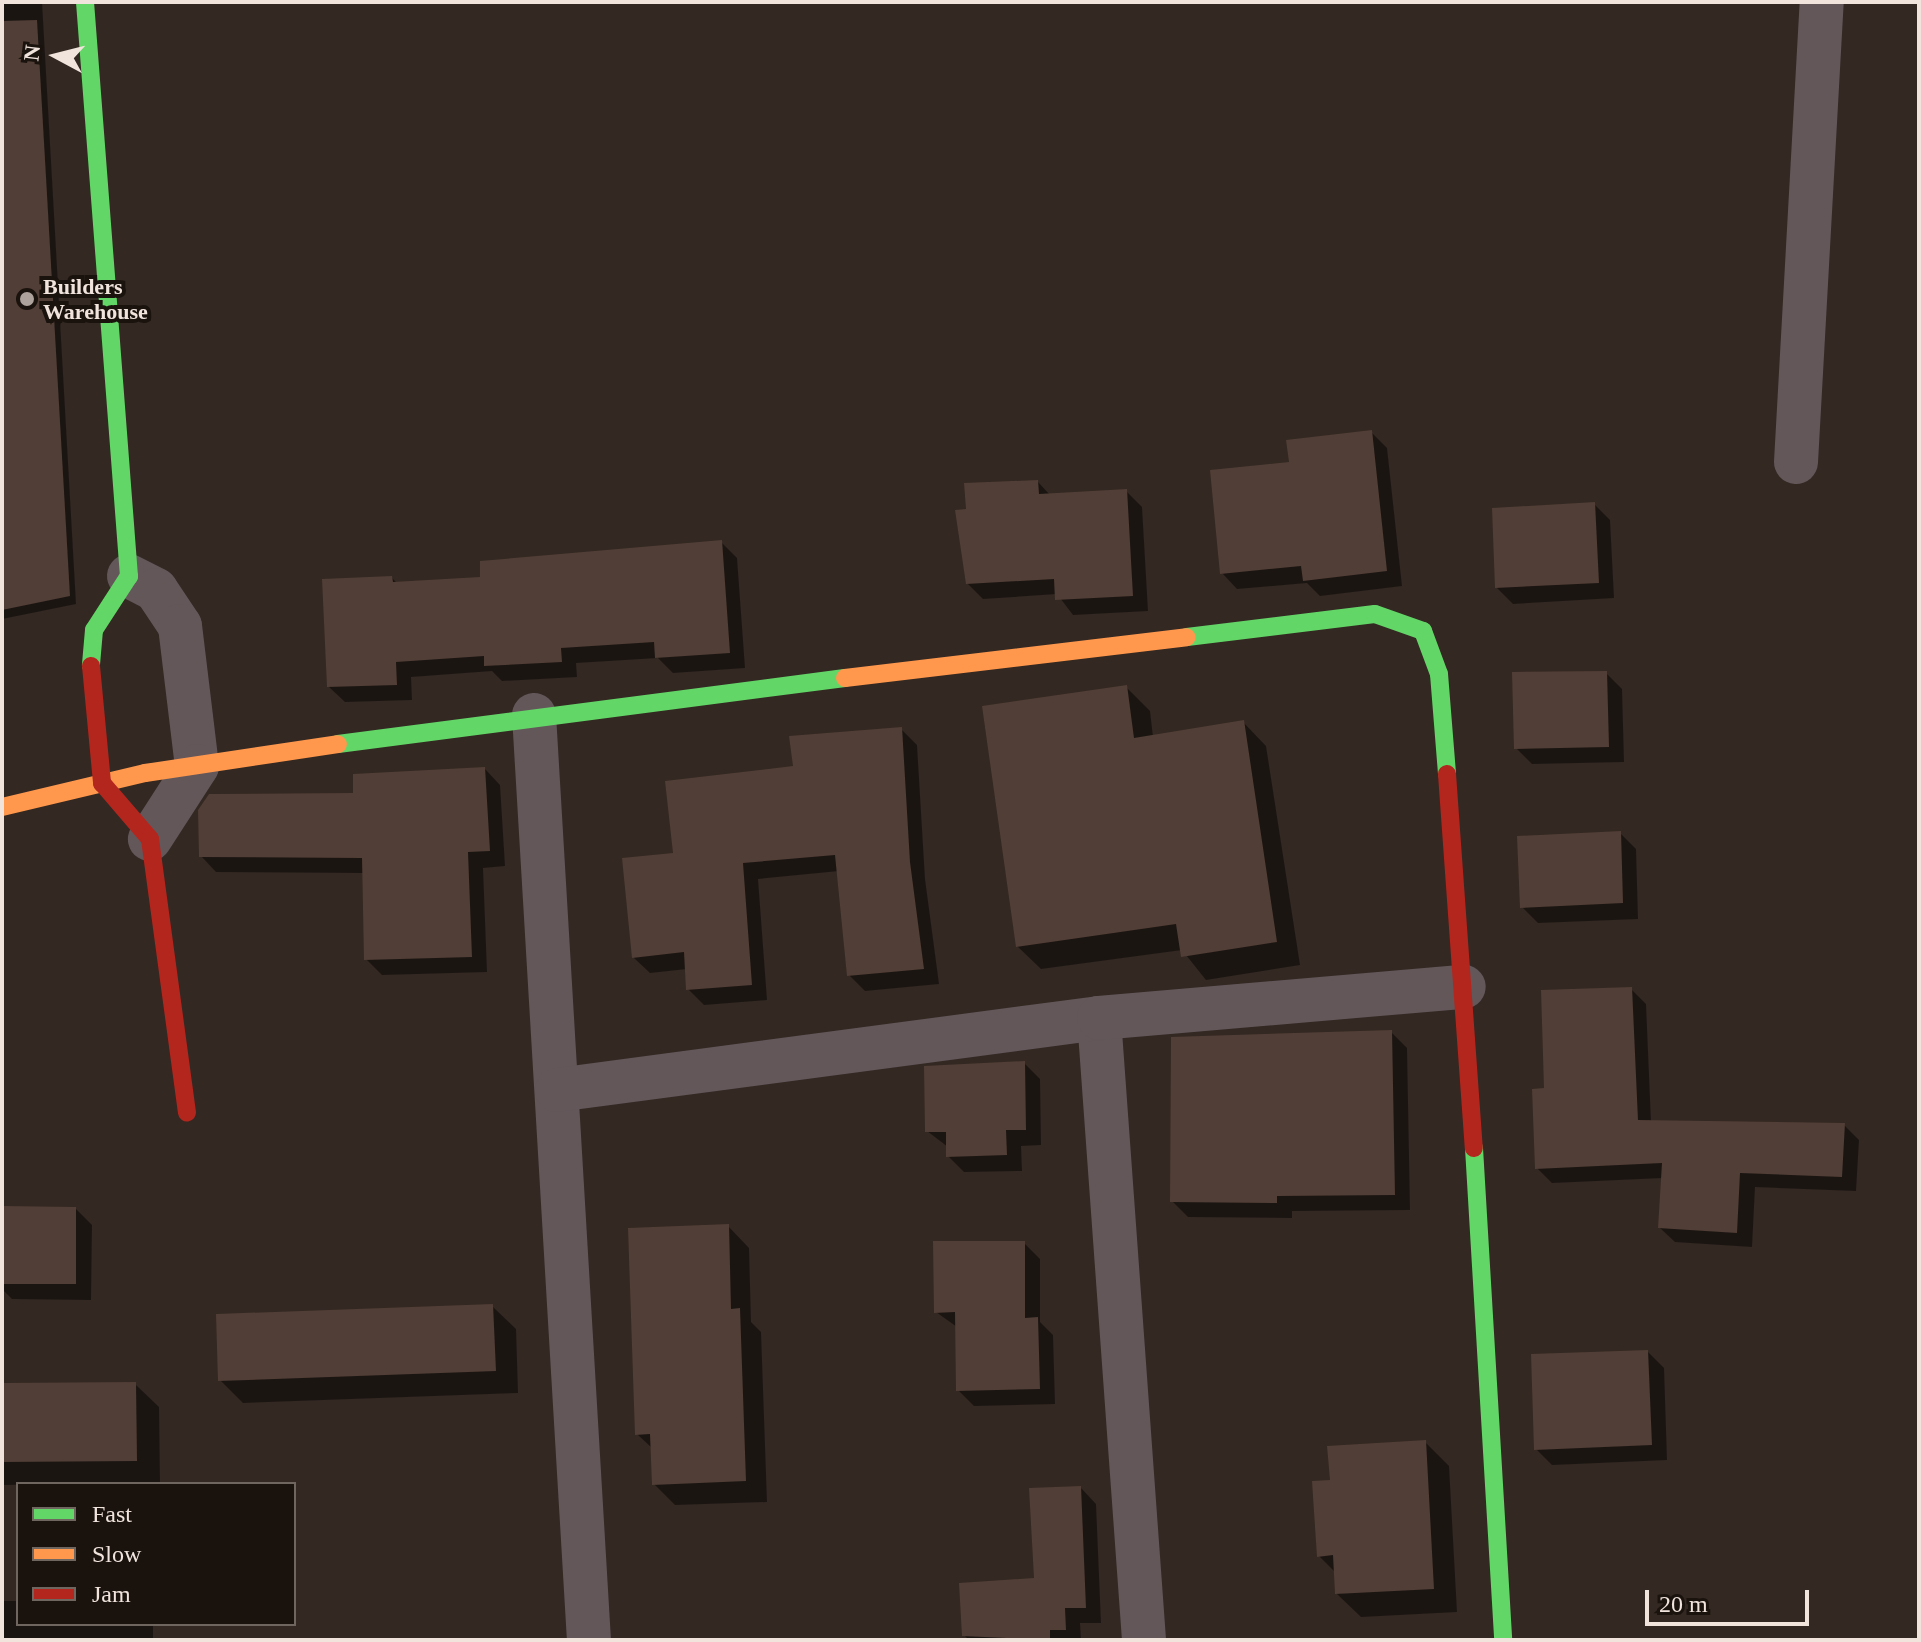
<!DOCTYPE html>
<style>
body{margin:0}
#map{position:relative;width:1921px;height:1642px;overflow:hidden;background:#332822;font-family:Georgia,serif}
div>[style]{position:absolute}
[style*='--x']{left:calc(var(--x)*1px);top:calc(var(--y)*1px);width:calc(var(--w)*1px);rotate:calc(var(--a)*1deg)}
.shadow>*{inset:0;background:#0007}
.building>*{inset:0;background:#513e36}
.street>*{height:44px;margin:-22px;padding:0 22px;transform-origin:22px;border-radius:22px;background:#63575a}
.fast>*{height:18px;margin:-9px;padding:0 9px;transform-origin:9px;border-radius:9px;background:#63d668}
.slow>*{height:18px;margin:-9px;padding:0 9px;transform-origin:9px;border-radius:9px;background:#ff974d}
.jam>*{height:18px;margin:-9px;padding:0 9px;transform-origin:9px;border-radius:9px;background:#b3261e}
.dots>*{width:22px;height:22px;translate:-50% -50%;box-sizing:border-box;border:4px solid #1a120d;border-radius:50%}
span{translate:-50% -50%;white-space:nowrap;text-align:center;line-height:1.15;-webkit-text-stroke:8px #1a120d;paint-order:stroke}
.poi-label{font-size:22px;color:#f0e4dd;font-weight:700}
.left{translate:0 -50%;text-align:left}
.frame{position:absolute;inset:0;border:4px solid #f0e4dd;pointer-events:none}
.legend{position:absolute;left:16px;top:1482px;width:280px;height:144px;box-sizing:border-box;background:#1a120d;border:2px solid #706660;margin:0;padding:10px 14px;list-style:none;font-size:24px;color:#f0e4dd}
.legend li{display:flex;align-items:center;gap:16px;height:40px}
.legend b{width:40px;border:2px solid #706660}
.north{position:absolute;left:16px;top:16px;width:80px;height:80px;-webkit-text-stroke:6px #1a120d;paint-order:stroke;rotate:277deg;font-size:22px;font-weight:700;line-height:32px;text-align:center;color:#f0e4dd}
.north::after{content:'';display:block;margin:auto;width:28px;height:36px;background:#f0e4dd;clip-path:polygon(50% 0,100% 100%,50% 72%,0 100%)}
.scale{position:absolute;left:1645px;top:1590px;width:164px;height:36px;box-sizing:border-box;border:4px solid #f0e4dd;border-top:0;padding-left:10px;font-size:24px;line-height:28px;white-space:nowrap;color:#f0e4dd;-webkit-text-stroke:6px #1a120d;paint-order:stroke}
</style>
<div id="map">
<div class="shadow">
<div style="clip-path:polygon(2px 2px,42px 2px,76px 604px,2px 619px)"></div>
<div style="clip-path:polygon(1371px 432px,1387px 448px,1402px 586px,1320px 596px,1307px 583px,1237px 589px,1222px 573px)"></div>
<div style="clip-path:polygon(1038px 482px,1051px 496px,1126px 491px,1142px 507px,1148px 611px,1073px 615px,1057px 594px,983px 599px,967px 583px)"></div>
<div style="clip-path:polygon(1594px 504px,1610px 520px,1614px 598px,1513px 604px,1497px 588px)"></div>
<div style="clip-path:polygon(721px 542px,737px 558px,745px 668px,673px 673px,658px 658px,576px 663px,577px 677px,502px 681px,492px 671px,411px 677px,412px 700px,345px 702px,329px 687px,392px 578px,398px 584px,482px 578px)"></div>
<div style="clip-path:polygon(1606px 673px,1622px 689px,1624px 762px,1532px 764px,1516px 748px)"></div>
<div style="clip-path:polygon(1126px 687px,1150px 711px,1153px 737px,1243px 722px,1266px 746px,1300px 965px,1206px 980px,1182px 950px,1041px 969px,1017px 946px)"></div>
<div style="clip-path:polygon(901px 729px,917px 745px,925px 879px,939px 984px,865px 991px,849px 975px,839px 871px,758px 879px,767px 1000px,704px 1005px,688px 989px,687px 969px,650px 973px,634px 958px,675px 855px,795px 768px)"></div>
<div style="clip-path:polygon(485px 769px,500px 785px,505px 866px,483px 868px,487px 972px,382px 975px,366px 959px,364px 873px,216px 872px,201px 856px,355px 795px)"></div>
<div style="clip-path:polygon(1620px 833px,1636px 849px,1638px 919px,1538px 923px,1522px 907px)"></div>
<div style="clip-path:polygon(1631px 989px,1646px 1004px,1651px 1122px,1844px 1125px,1859px 1140px,1856px 1191px,1755px 1187px,1752px 1247px,1675px 1242px,1660px 1228px,1663px 1178px,1552px 1183px,1537px 1168px,1546px 1090px)"></div>
<div style="clip-path:polygon(1391px 1032px,1407px 1048px,1410px 1210px,1292px 1211px,1292px 1218px,1188px 1217px,1172px 1201px)"></div>
<div style="clip-path:polygon(1024px 1063px,1040px 1079px,1041px 1145px,1021px 1146px,1022px 1171px,964px 1172px,948px 1156px,948px 1147px,927px 1131px)"></div>
<div style="clip-path:polygon(2px 1208px,76px 1209px,92px 1225px,91px 1300px,12px 1299px,2px 1289px)"></div>
<div style="clip-path:polygon(728px 1226px,749px 1248px,751px 1322px,761px 1332px,767px 1502px,675px 1505px,654px 1484px,653px 1449px,637px 1434px)"></div>
<div style="clip-path:polygon(1024px 1243px,1040px 1259px,1040px 1322px,1053px 1335px,1055px 1404px,974px 1406px,958px 1390px,957px 1327px,936px 1312px)"></div>
<div style="clip-path:polygon(492px 1306px,516px 1329px,518px 1393px,243px 1403px,220px 1380px)"></div>
<div style="clip-path:polygon(1648px 1352px,1664px 1368px,1667px 1460px,1552px 1465px,1536px 1449px)"></div>
<div style="clip-path:polygon(135px 1384px,159px 1407px,160px 1483px,2px 1485px,2px 1385px)"></div>
<div style="clip-path:polygon(1425px 1442px,1449px 1466px,1457px 1612px,1361px 1617px,1337px 1594px,1336px 1573px,1319px 1556px,1332px 1482px)"></div>
<div style="clip-path:polygon(1081px 1488px,1096px 1504px,1101px 1623px,1080px 1623px,1081px 1640px,969px 1640px,964px 1635px,1036px 1580px)"></div>
<div style="clip-path:polygon(2px 1601px,18px 1601px,18px 1624px,153px 1624px,153px 1640px,2px 1640px)"></div>
</div>
<div class="building">
<div style="clip-path:polygon(37px 20px,70px 596px,2px 610px,2px 21px)"></div>
<div style="clip-path:polygon(1372px 430px,1387px 571px,1303px 581px,1301px 566px,1220px 574px,1210px 470px,1289px 462px,1286px 440px)"></div>
<div style="clip-path:polygon(1038px 480px,1039px 494px,1127px 489px,1133px 596px,1055px 600px,1054px 579px,966px 584px,955px 510px,966px 509px,964px 483px)"></div>
<div style="clip-path:polygon(1595px 502px,1599px 583px,1495px 588px,1492px 508px)"></div>
<div style="clip-path:polygon(722px 540px,730px 653px,655px 658px,654px 642px,561px 648px,562px 662px,484px 666px,484px 656px,396px 662px,397px 685px,327px 687px,322px 579px,392px 576px,393px 582px,480px 577px,480px 561px)"></div>
<div style="clip-path:polygon(1607px 671px,1609px 747px,1514px 749px,1512px 672px)"></div>
<div style="clip-path:polygon(1127px 685px,1134px 738px,1244px 720px,1277px 942px,1181px 957px,1176px 924px,1016px 947px,982px 706px)"></div>
<div style="clip-path:polygon(902px 727px,910px 862px,924px 969px,847px 976px,835px 855px,743px 863px,752px 985px,686px 990px,684px 952px,632px 958px,622px 858px,673px 853px,665px 781px,793px 766px,789px 736px)"></div>
<div style="clip-path:polygon(485px 767px,490px 851px,468px 852px,472px 957px,364px 960px,362px 858px,199px 857px,198px 810px,209px 794px,353px 793px,353px 774px)"></div>
<div style="clip-path:polygon(1621px 831px,1623px 903px,1520px 908px,1517px 836px)"></div>
<div style="clip-path:polygon(1632px 987px,1638px 1120px,1845px 1123px,1842px 1177px,1740px 1173px,1737px 1233px,1658px 1228px,1662px 1163px,1535px 1169px,1532px 1089px,1544px 1088px,1541px 990px)"></div>
<div style="clip-path:polygon(1392px 1030px,1395px 1195px,1277px 1196px,1277px 1203px,1170px 1202px,1171px 1037px)"></div>
<div style="clip-path:polygon(1025px 1061px,1026px 1130px,1006px 1130px,1007px 1155px,946px 1157px,946px 1132px,925px 1132px,924px 1066px)"></div>
<div style="clip-path:polygon(2px 1206px,76px 1207px,76px 1284px,2px 1284px)"></div>
<div style="clip-path:polygon(729px 1224px,731px 1309px,740px 1308px,746px 1481px,652px 1485px,650px 1434px,635px 1435px,628px 1228px)"></div>
<div style="clip-path:polygon(933px 1241px,1025px 1241px,1025px 1318px,1038px 1317px,1040px 1389px,956px 1391px,955px 1312px,934px 1313px)"></div>
<div style="clip-path:polygon(493px 1304px,496px 1371px,218px 1381px,216px 1314px)"></div>
<div style="clip-path:polygon(1648px 1350px,1652px 1445px,1534px 1450px,1531px 1354px)"></div>
<div style="clip-path:polygon(136px 1382px,137px 1461px,2px 1462px,2px 1383px)"></div>
<div style="clip-path:polygon(1426px 1440px,1434px 1589px,1335px 1594px,1333px 1555px,1317px 1557px,1312px 1481px,1330px 1480px,1327px 1446px)"></div>
<div style="clip-path:polygon(1081px 1486px,1086px 1608px,1065px 1608px,1066px 1630px,1050px 1630px,1050px 1640px,962px 1636px,959px 1583px,1034px 1578px,1029px 1488px)"></div>
</div>
<div class="street">
<div style="--x:1796;--y:462;--w:461;--a:-86.8"></div>
<div style="--x:129;--y:576;--w:30;--a:27"></div>
<div style="--x:156;--y:590;--w:43;--a:56.3"></div>
<div style="--x:180;--y:626;--w:141;--a:83.1"></div>
<div style="--x:197;--y:766;--w:87;--a:122.8"></div>
<div style="--x:534;--y:715;--w:927;--a:86.6"></div>
<div style="--x:1099;--y:1018;--w:624;--a:85.86"></div>
<div style="--x:557;--y:1090;--w:547;--a:-7.57"></div>
<div style="--x:1099;--y:1018;--w:366;--a:-4.9"></div>
</div>
<div class="fast">
<div style="--x:85;--y:2;--w:576;--a:85.62"></div>
<div style="--x:129;--y:576;--w:64;--a:122.9"></div>
<div style="--x:94;--y:630;--w:36;--a:95"></div>
<div style="--x:1187;--y:637;--w:189;--a:-7"></div>
<div style="--x:1375;--y:614;--w:51;--a:19.5"></div>
<div style="--x:1423;--y:631;--w:46;--a:69.6"></div>
<div style="--x:1439;--y:674;--w:100;--a:85.4"></div>
<div style="--x:338;--y:744;--w:511;--a:-7.42"></div>
<div style="--x:1474;--y:1148;--w:493;--a:86.6"></div>
</div>
<div class="slow">
<div style="--x:845;--y:678;--w:344;--a:-6.8"></div>
<div style="--x:2;--y:807;--w:147;--a:-13.4"></div>
<div style="--x:145;--y:773;--w:195;--a:-8.5"></div>
</div>
<div class="jam">
<div style="--x:91;--y:666;--w:118;--a:84.6"></div>
<div style="--x:102;--y:783;--w:74;--a:49.4"></div>
<div style="--x:150;--y:839;--w:276;--a:82.3"></div>
<div style="--x:1447;--y:774;--w:375;--a:85.9"></div>
</div>
<div class="dots">
<div style="left:27px;top:299px;background:#aea29c"></div>
</div>
<div class="poi-label">
<span class="left" style="left:43px;top:299px">Builders<br>Warehouse</span>
</div>
<div class="frame"></div>
<ul class="legend">
<li><b style="height:10px;background:#63d668"></b>Fast</li>
<li><b style="height:10px;background:#ff974d"></b>Slow</li>
<li><b style="height:10px;background:#b3261e"></b>Jam</li>
</ul>
<div class="north">N</div>
<div class="scale">20 m</div>
</div>
